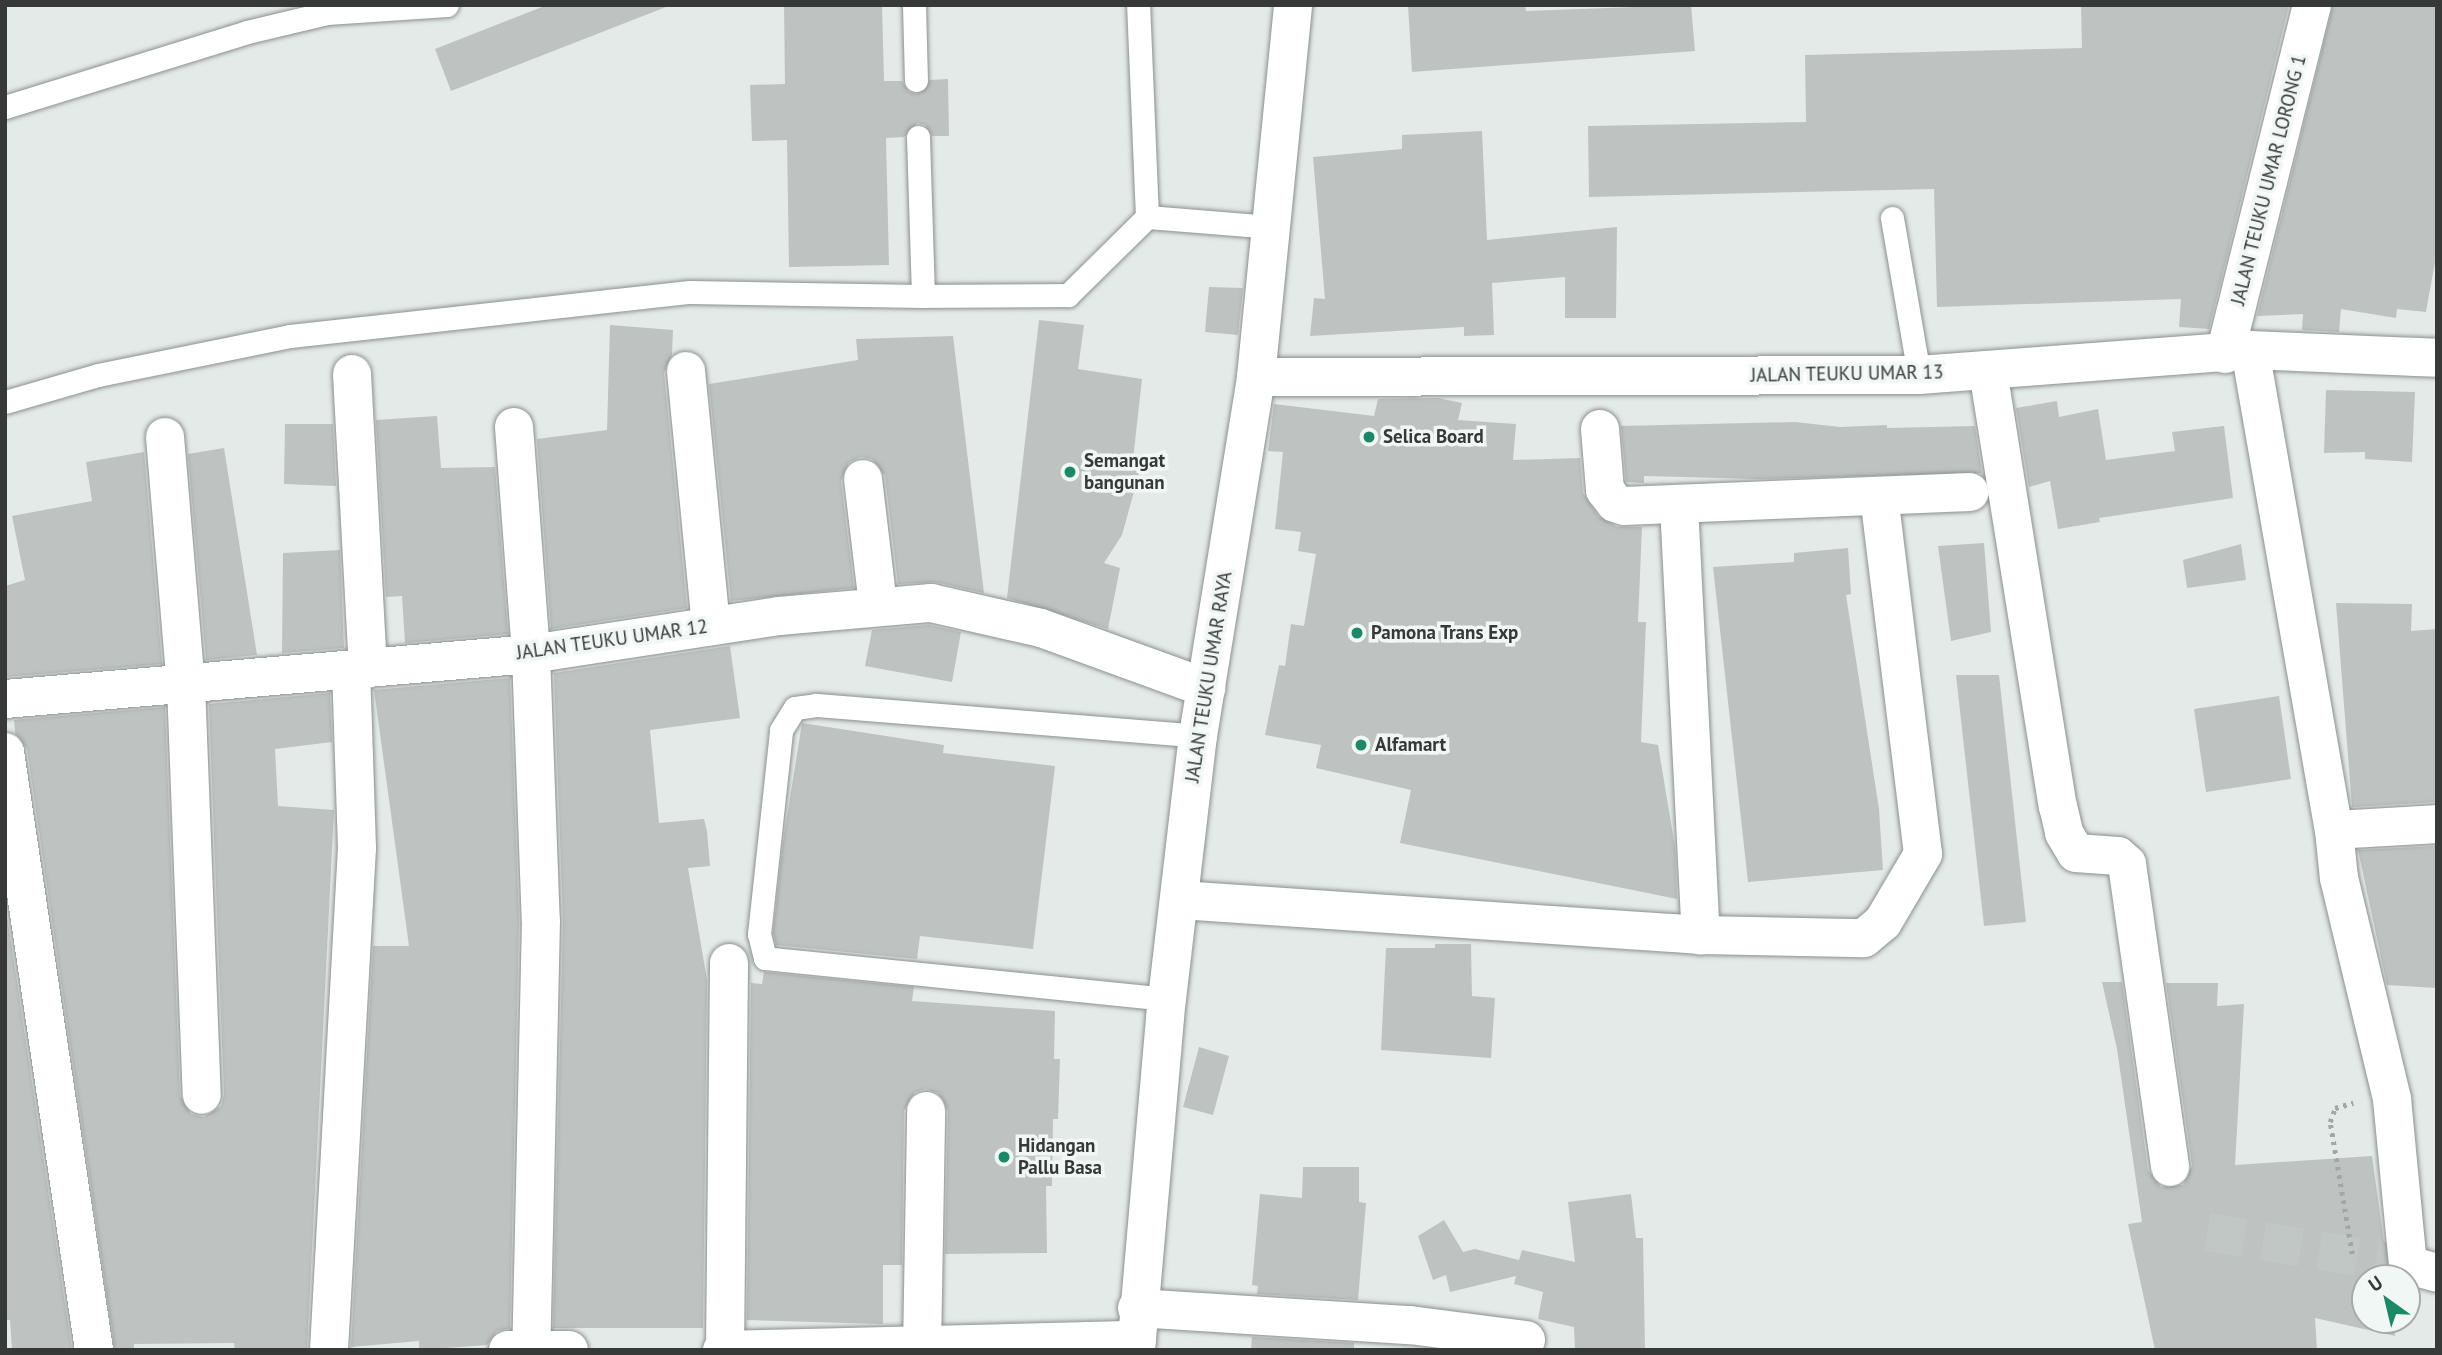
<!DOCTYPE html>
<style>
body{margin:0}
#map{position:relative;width:2442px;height:1355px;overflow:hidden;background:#e4eae7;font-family:"PT Sans",sans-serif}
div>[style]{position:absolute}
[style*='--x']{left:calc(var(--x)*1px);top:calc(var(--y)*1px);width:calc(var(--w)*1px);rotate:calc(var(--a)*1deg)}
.building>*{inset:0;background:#bec3c1}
.street-tunnel>*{height:38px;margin-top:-19px;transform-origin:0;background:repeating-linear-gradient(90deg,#c1c7c4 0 38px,transparent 0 57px)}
.path>*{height:4.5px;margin-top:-2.25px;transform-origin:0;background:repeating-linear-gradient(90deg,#a2a7a4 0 3.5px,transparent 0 8.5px)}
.roads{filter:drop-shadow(0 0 2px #8b918e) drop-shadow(0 0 2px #8b918e)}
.lane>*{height:23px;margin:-11.5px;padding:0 11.5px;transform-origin:11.5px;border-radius:11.5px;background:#fff}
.street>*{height:38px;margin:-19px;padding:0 19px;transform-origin:19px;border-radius:19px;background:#fff}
.secondary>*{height:38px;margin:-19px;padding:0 19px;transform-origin:19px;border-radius:19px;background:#fff}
.dots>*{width:19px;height:19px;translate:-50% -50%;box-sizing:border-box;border:4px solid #f1f7f4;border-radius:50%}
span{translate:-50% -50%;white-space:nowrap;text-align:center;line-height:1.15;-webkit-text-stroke:7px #f1f7f4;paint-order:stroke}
.street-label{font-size:19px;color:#373938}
.poi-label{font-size:19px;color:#373938;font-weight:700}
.left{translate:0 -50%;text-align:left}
.frame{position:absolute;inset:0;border:7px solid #373938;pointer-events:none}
.north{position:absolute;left:2351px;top:1264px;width:70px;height:70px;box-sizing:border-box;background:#f1f7f4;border:2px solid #a7aba9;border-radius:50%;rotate:326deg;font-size:19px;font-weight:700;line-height:28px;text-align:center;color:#373938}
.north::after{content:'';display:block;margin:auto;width:24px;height:32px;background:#1b8967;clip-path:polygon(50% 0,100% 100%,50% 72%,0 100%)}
</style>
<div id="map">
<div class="building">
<div style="clip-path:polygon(547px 5px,666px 7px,451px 91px,435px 49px)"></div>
<div style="clip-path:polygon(784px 5px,882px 5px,884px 81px,902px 81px,909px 92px,917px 94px,930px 80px,948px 79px,949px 136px,932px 136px,925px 125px,917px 123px,904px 137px,886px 138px,889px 265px,789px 267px,787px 140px,752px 141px,750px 85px,785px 84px)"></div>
<div style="clip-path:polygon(1408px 5px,1525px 5px,1526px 11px,1691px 5px,1695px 51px,1412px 72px)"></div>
<div style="clip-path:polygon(2081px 5px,2289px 5px,2209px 329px,2179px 327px,2181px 299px,1937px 307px,1934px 189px,1589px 197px,1588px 126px,1806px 122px,1805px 55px,2082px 48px)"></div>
<div style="clip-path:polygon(2333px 5px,2437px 5px,2437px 251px,2426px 312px,2397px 309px,2396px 318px,2341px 309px,2339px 332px,2302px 330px,2303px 314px,2257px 316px)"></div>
<div style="clip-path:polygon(1482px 131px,1487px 240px,1617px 227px,1616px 318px,1565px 318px,1565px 277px,1492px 283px,1494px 335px,1464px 336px,1464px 327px,1310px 336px,1314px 298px,1325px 299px,1313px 157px,1402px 149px,1402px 135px)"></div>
<div style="clip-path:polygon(1209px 287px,1243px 288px,1238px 335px,1205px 332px)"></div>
<div style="clip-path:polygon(1039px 320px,1084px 325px,1078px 369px,1142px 379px,1132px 468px,1140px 470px,1122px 535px,1104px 563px,1120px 568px,1108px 629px,1007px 598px)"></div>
<div style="clip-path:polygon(610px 325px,673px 330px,672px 355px,664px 373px,687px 608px,551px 629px,537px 439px,607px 430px)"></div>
<div style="clip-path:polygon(953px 336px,984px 593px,935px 582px,898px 584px,885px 476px,872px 459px,861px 457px,849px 462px,841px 481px,854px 588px,731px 601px,709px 384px,858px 360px,856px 339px)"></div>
<div style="clip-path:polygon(2326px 390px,2415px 392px,2412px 462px,2365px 459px,2365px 452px,2324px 453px)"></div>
<div style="clip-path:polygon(1438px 398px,1462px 403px,1458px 420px,1516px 424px,1513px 460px,1580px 458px,1583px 493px,1598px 516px,1617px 527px,1642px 527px,1638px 622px,1646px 622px,1641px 742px,1658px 745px,1675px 847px,1677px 899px,1400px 843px,1411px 790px,1316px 768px,1321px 745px,1265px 735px,1279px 665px,1285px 666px,1291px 624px,1304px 626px,1316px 554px,1298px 551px,1301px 532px,1275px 529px,1283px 452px,1268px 451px,1274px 404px,1374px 416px,1378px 399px)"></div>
<div style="clip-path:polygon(2057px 401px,2059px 417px,2098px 409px,2106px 460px,2175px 451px,2172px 432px,2224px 426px,2233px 498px,2099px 518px,2100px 522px,2058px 529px,2050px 481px,2029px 487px,2016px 408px)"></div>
<div style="clip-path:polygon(437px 416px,441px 468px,495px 467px,508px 634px,405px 643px,402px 596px,386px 597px,376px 420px)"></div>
<div style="clip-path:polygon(1795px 422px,1840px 427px,1887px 425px,1887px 428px,1975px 426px,1982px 473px,1758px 479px,1644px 476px,1644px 483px,1626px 482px,1621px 426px)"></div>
<div style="clip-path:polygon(285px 424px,333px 424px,336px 486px,284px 484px)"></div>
<div style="clip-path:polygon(224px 448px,257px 655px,206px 660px,188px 454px)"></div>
<div style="clip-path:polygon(144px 452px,162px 664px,5px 677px,5px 586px,25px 580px,12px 516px,92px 501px,86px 462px)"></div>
<div style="clip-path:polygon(1984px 543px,1991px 632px,1951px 641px,1938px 546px)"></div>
<div style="clip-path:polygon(2241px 544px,2246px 580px,2187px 588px,2183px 560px)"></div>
<div style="clip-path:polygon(1848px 548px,1851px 594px,1846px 595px,1879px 809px,1883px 870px,1748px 882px,1713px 567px,1794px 562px,1794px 553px)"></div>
<div style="clip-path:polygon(340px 550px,344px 648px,282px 653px,283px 553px)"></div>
<div style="clip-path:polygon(2336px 603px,2412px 604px,2411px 631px,2437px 629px,2437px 802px,2352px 807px)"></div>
<div style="clip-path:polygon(929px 625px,961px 632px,952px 682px,865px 666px,872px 630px)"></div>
<div style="clip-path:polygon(730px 646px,740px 718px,650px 730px,659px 823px,704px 819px,707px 831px,710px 866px,688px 868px,707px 980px,703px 1328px,553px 1328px,563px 922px,554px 673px)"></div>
<div style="clip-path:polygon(1956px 675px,1999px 675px,2026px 922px,1984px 926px)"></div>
<div style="clip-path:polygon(510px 678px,519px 921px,510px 1328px,497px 1331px,487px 1345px,419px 1350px,419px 1341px,351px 1347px,373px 946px,409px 946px,374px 690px)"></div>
<div style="clip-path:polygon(330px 693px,332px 742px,275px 749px,278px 806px,334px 810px,307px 1350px,235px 1350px,234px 1343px,134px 1344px,134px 1350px,115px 1350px,27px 749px,15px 733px,14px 720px,165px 707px,180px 1096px,191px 1114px,204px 1117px,221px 1106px,224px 1094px,209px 704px)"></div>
<div style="clip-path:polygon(2279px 696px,2291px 779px,2206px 792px,2194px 709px)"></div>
<div style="clip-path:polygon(802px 723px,944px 745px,943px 753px,1055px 766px,1033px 949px,920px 936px,917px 959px,776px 945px,773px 933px,783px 842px)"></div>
<div style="clip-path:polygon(2437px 846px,2437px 988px,2387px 985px,2358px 850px)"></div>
<div style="clip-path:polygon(5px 902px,72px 1350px,12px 1350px,10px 1320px,5px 1320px)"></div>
<div style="clip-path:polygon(1435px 944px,1471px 944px,1472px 996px,1495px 998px,1491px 1058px,1381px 1050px,1386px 948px,1435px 948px)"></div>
<div style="clip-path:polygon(764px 972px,914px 987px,912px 1001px,1055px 1011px,1054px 1059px,1060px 1059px,1058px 1119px,1053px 1119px,1052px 1186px,1046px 1186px,1047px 1253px,945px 1254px,948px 1111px,938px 1093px,926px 1089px,915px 1092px,904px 1110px,902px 1265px,883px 1265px,883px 1324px,747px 1320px,751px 983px,762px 984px)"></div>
<div style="clip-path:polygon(2102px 982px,2122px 982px,2148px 1170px,2161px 1187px,2183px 1185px,2192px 1165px,2166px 983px,2218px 983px,2217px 1006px,2244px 1004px,2235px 1165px,2372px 1156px,2389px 1278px,2365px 1278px,2365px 1320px,2394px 1320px,2395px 1336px,2315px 1318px,2317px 1350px,2155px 1350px,2128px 1224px,2142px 1222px,2117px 1049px)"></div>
<div style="clip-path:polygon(1199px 1047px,1229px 1056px,1213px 1115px,1183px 1107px)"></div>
<div style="clip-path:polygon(1303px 1167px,1359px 1167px,1359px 1202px,1366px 1203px,1358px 1300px,1257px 1294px,1258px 1286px,1252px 1285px,1260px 1194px,1302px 1198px)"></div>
<div style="clip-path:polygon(1631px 1194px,1636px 1238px,1643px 1238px,1645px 1350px,1575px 1350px,1574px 1327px,1538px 1319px,1543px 1292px,1514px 1284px,1516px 1276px,1450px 1292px,1446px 1275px,1433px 1280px,1418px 1236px,1444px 1220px,1463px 1252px,1475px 1249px,1519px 1260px,1522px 1250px,1575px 1262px,1568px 1202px)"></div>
<div style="clip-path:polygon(1252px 1337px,1354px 1343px,1354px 1350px,1251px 1350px)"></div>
</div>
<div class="street-tunnel">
<div style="--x:2207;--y:1232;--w:204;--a:9.3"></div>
</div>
<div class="path">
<div style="--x:2352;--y:1254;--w:134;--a:-99.5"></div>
<div style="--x:2330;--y:1122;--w:15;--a:-70"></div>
<div style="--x:2335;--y:1108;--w:19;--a:-16"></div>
</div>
<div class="roads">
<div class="lane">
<div style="--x:914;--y:5;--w:75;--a:88.5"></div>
<div style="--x:5;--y:107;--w:253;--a:-17.2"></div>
<div style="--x:247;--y:32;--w:82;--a:-13.4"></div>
<div style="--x:327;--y:13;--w:120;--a:-3.8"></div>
<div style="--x:918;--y:137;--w:159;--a:88.2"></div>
<div style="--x:923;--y:296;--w:145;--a:-0.4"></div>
<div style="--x:1068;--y:295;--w:111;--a:-44.6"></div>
<div style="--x:1147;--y:217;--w:212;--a:-92.4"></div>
<div style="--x:1147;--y:217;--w:124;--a:4.6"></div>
<div style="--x:1892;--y:218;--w:159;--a:80.2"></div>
<div style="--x:5;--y:402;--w:97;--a:-16.2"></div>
<div style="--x:98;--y:375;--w:196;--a:-11.5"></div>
<div style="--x:290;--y:336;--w:402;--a:-6.3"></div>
<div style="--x:690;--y:292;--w:233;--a:1"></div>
<div style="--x:1167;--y:999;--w:404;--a:-174.2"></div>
<div style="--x:765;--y:958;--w:25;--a:-104"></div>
<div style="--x:759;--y:934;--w:205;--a:-83.8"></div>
<div style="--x:781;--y:730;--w:26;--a:-58"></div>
<div style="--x:795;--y:708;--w:21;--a:-8"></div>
<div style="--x:816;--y:705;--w:383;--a:4.6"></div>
</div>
<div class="street">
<div style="--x:2250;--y:350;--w:487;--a:80.1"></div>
<div style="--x:2334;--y:830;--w:48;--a:84.1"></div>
<div style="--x:2339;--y:878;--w:227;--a:76.5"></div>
<div style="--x:2392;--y:1099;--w:167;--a:84.5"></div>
<div style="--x:2408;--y:1265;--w:30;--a:15"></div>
<div style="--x:2225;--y:354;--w:360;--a:-76"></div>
<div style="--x:686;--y:371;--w:256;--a:84.4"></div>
<div style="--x:1988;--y:371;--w:441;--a:80.9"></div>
<div style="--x:2058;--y:806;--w:28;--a:77"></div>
<div style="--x:2064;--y:833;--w:23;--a:59"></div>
<div style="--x:2076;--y:853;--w:42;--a:4.1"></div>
<div style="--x:2118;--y:856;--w:12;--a:42"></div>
<div style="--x:2127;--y:864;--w:306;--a:81.9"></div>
<div style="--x:352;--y:374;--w:295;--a:86.9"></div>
<div style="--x:1256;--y:377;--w:663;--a:-0.17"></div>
<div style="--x:1919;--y:375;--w:332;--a:-4.3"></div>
<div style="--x:2250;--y:350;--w:187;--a:2.4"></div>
<div style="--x:514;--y:427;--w:228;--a:85.7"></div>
<div style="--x:531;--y:654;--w:267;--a:87.9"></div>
<div style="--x:541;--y:921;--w:429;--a:91.3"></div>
<div style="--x:1600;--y:429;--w:61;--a:85.3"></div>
<div style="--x:1605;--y:490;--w:16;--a:52"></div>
<div style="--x:1615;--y:503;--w:9;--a:18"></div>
<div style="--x:1624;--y:506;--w:346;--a:-2.3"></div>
<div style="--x:165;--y:437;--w:249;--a:85.2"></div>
<div style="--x:186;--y:685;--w:410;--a:87.8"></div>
<div style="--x:863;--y:479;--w:127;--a:83.2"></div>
<div style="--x:1679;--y:505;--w:431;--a:87.1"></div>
<div style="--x:5;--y:699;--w:528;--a:-4.89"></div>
<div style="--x:531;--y:654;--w:251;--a:-8.7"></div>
<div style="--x:779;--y:616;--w:153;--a:-4.9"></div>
<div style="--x:931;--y:603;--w:113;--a:12.8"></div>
<div style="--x:1041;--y:628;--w:176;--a:20"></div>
<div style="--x:5;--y:752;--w:605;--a:81.53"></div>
<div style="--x:2334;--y:830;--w:103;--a:-3.3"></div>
<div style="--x:1180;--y:900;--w:522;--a:3.84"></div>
<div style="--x:1701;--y:935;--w:163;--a:1.1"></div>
<div style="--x:1864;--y:938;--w:25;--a:-40"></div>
<div style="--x:1883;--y:922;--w:79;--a:-59.5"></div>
<div style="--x:1923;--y:854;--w:359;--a:-97"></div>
<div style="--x:1137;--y:1308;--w:274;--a:3.6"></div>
<div style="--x:1410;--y:1325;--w:117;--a:7.4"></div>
<div style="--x:329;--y:1350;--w:503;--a:-86.81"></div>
<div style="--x:357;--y:848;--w:178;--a:-91.9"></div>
<div style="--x:508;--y:1350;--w:61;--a:0"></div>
<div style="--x:722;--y:1350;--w:415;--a:-1.4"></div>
<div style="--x:725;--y:1350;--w:387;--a:-89.4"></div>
<div style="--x:922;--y:1350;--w:239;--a:-89"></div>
</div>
<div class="secondary">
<div style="--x:1136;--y:1350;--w:352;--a:-85"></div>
<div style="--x:1167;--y:999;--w:265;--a:-83.3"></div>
<div style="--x:1198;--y:736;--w:364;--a:-80.8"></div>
<div style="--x:1256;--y:377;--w:374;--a:-84.3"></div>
</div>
</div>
<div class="dots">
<div style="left:1369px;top:437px;background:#1b8967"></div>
<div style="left:1070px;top:472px;background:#1b8967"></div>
<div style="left:1357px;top:633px;background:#1b8967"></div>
<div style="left:1361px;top:745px;background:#1b8967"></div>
<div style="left:1004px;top:1157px;background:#1b8967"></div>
</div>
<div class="street-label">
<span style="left:2269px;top:180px;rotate:-76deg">JALAN TEUKU UMAR LORONG 1</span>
<span style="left:1847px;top:374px;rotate:-1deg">JALAN TEUKU UMAR 13</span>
<span style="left:612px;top:640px;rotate:-8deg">JALAN TEUKU UMAR 12</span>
<span style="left:1209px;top:677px;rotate:-81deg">JALAN TEUKU UMAR RAYA</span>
</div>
<div class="poi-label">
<span class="left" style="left:1383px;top:437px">Selica Board</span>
<span class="left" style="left:1084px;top:472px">Semangat<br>bangunan</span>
<span class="left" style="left:1371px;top:633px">Pamona Trans Exp</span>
<span class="left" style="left:1375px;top:745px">Alfamart</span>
<span class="left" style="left:1018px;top:1157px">Hidangan<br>Pallu Basa</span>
</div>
<div class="frame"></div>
<div class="north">U</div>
</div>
